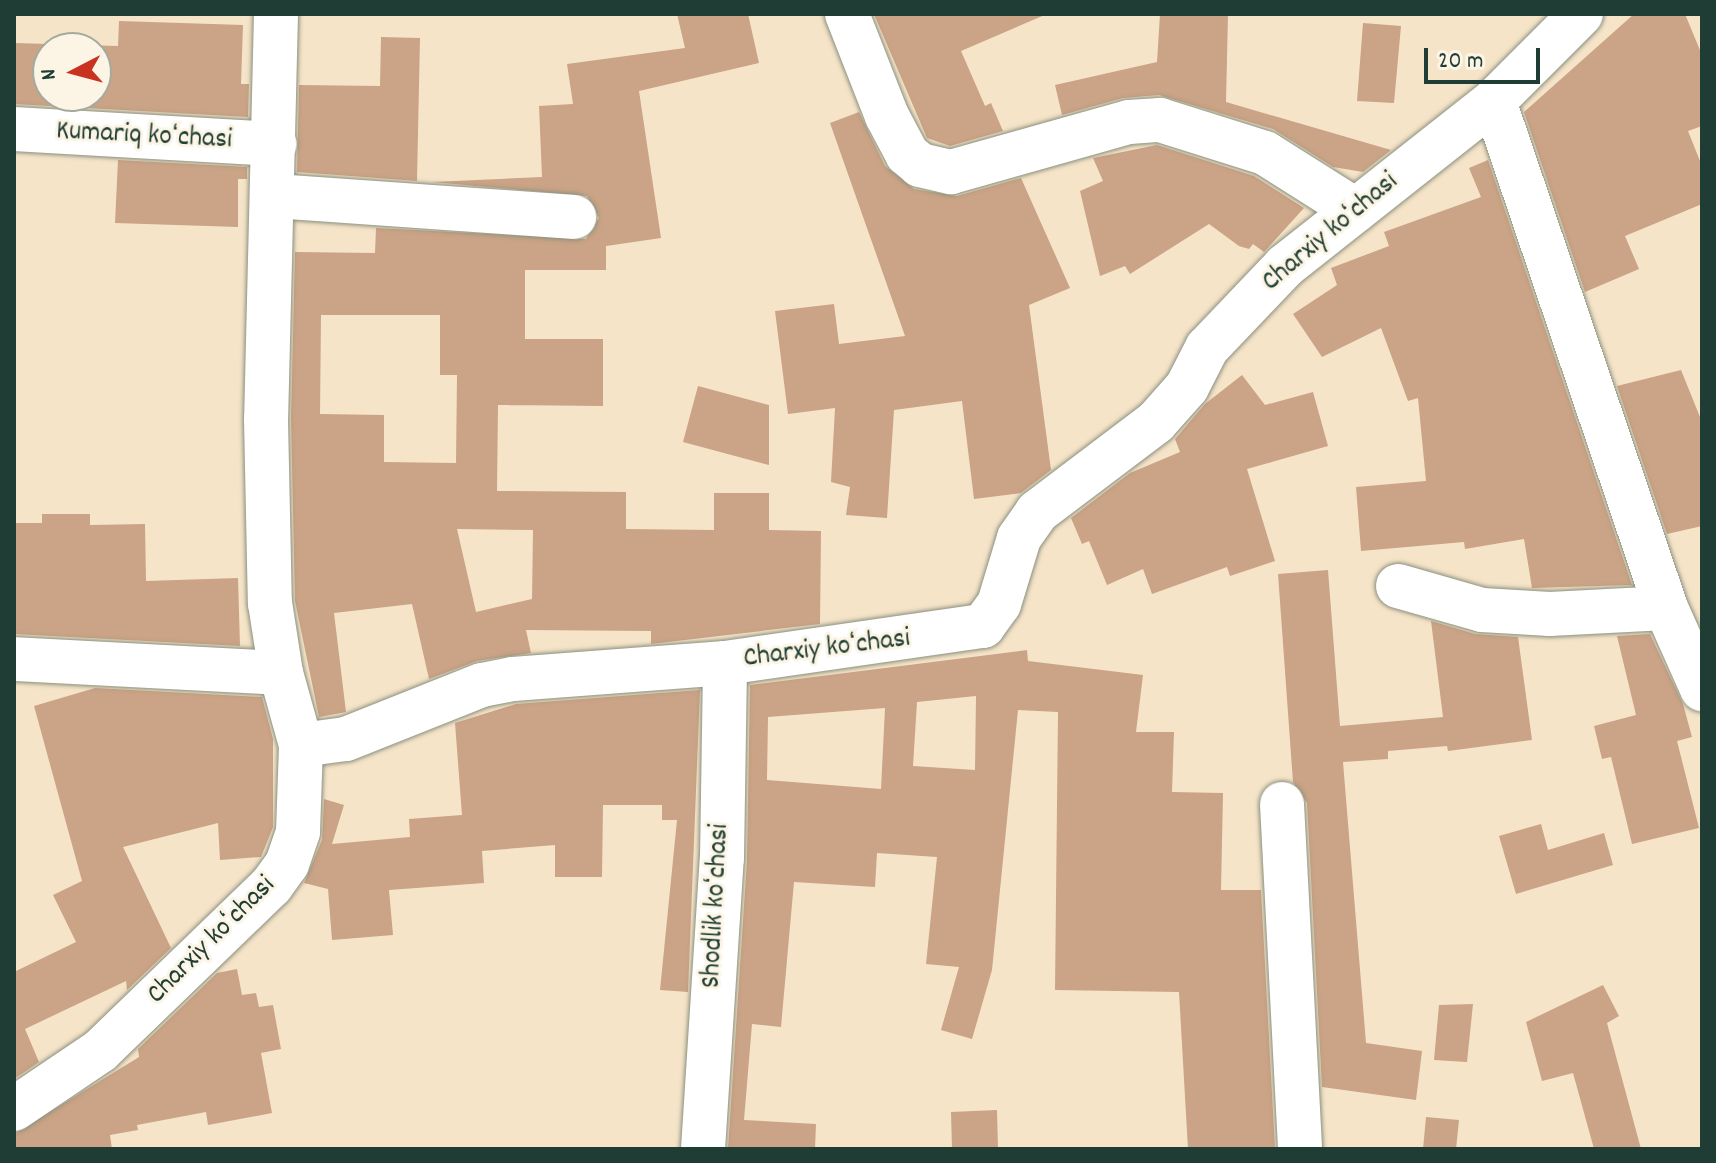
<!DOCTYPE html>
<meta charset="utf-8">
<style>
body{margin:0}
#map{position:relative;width:1716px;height:1163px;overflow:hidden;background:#f6e4c9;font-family:Dekko,sans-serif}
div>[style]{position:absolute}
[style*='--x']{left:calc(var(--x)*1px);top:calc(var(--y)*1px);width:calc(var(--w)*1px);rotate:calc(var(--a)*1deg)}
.building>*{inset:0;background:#cba386}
.roads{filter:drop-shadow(0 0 2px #8a907e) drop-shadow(0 0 2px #8a907e)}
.minor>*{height:44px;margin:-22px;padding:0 22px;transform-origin:22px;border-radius:22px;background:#fff}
span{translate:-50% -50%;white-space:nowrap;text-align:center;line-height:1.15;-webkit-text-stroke:6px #fcf5e5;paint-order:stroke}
.street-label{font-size:28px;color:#1f3d34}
.frame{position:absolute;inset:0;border:16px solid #1f3d34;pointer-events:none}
.north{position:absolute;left:32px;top:32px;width:80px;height:80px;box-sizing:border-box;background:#fcf5e5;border:2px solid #a4ab9e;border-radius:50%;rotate:264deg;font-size:22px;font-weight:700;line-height:32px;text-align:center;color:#1f3d34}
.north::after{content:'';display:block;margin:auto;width:28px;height:36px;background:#c8321e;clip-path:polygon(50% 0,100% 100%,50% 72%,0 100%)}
.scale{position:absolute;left:1424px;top:48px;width:116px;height:36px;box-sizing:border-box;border:4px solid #1f3d34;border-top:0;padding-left:10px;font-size:24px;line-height:28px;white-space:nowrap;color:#1f3d34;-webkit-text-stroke:6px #fcf5e5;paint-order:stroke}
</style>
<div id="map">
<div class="building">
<div style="clip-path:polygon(evenodd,677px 14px,748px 14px,759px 63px,639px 91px,661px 238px,606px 246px,606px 270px,525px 270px,525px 339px,603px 339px,603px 406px,498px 405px,497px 491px,626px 492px,626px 529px,714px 530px,714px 493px,769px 493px,769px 530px,821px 531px,820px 624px,651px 644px,651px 631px,526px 630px,531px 653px,477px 661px,429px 679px,412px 604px,334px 613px,346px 712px,319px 717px,295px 601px,291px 419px,295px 252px,375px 253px,376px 228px,586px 239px,599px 218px,587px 196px,432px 182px,542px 177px,539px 106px,573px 104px,567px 64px,685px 48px,677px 14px,321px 315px,440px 315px,440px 375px,457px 375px,456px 463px,384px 462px,384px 415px,320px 414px,321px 315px,677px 14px,457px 529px,533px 530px,532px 599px,476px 612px,457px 529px)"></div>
<div style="clip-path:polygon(874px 14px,1047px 14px,961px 51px,985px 106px,991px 103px,1003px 131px,950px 146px,927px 138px)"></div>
<div style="clip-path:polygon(1160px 14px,1228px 14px,1226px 102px,1391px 150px,1363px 172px,1333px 167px,1273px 129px,1159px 95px,1123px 98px,1062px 115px,1055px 85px,1157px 62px)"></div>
<div style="clip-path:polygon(1634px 14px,1685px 14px,1702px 55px,1702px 126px,1688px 131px,1702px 166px,1702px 204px,1625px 236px,1639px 269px,1585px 292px,1524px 112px)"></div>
<div style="clip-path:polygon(evenodd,119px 21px,243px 25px,241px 84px,249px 84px,248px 117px,14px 104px,14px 43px,118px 46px,119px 21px,48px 48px,96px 48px,96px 96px,48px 96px,48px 48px)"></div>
<div style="clip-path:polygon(1363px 23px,1401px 26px,1394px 103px,1357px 101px)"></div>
<div style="clip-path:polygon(381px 37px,420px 38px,417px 181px,297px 172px,299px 85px,380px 86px)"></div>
<div style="clip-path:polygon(859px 112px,885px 166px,914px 189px,957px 196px,1021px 178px,1070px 288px,1029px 305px,1051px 470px,1021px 493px,974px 499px,962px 401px,894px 410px,887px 518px,846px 515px,850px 487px,831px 482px,835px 408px,788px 414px,775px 311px,834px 304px,839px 344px,905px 336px,830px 123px)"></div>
<div style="clip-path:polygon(1157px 145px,1254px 176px,1304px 208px,1264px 252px,1253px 244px,1249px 249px,1239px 246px,1209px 224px,1130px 274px,1125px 266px,1100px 276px,1080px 191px,1103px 181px,1093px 158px)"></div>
<div style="clip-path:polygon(118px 160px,247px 167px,247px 179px,238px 179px,238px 227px,115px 223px)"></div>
<div style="clip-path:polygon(1488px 160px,1632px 585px,1532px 588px,1524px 539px,1465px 549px,1464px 542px,1361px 551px,1356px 487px,1426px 481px,1418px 398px,1408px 401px,1381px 328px,1322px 357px,1293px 314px,1337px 285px,1331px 268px,1389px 246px,1384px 232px,1481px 197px,1469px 168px)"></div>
<div style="clip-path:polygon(1681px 370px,1702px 422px,1702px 526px,1667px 534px,1617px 386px)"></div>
<div style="clip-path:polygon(1242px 375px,1265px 405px,1313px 392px,1328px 446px,1247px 469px,1275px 561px,1230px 576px,1227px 567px,1152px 594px,1143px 569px,1107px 585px,1089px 541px,1082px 544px,1071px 518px,1130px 473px,1180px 452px,1175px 439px,1205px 404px)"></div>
<div style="clip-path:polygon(698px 386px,769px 405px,769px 465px,683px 442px)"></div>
<div style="clip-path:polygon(42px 514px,90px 514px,90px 525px,145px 524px,146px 581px,238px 578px,240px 646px,14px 634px,14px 523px,42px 523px)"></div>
<div style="clip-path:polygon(1328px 570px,1340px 726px,1443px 717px,1431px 621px,1475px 634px,1518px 637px,1532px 740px,1448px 751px,1447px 746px,1388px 751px,1388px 759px,1343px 762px,1366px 1043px,1422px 1051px,1416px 1100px,1322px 1087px,1307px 803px,1293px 782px,1278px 574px)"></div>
<div style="clip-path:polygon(1650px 634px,1683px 704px,1692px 737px,1677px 741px,1699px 828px,1632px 844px,1611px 757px,1602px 759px,1594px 726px,1636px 715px,1617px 636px)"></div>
<div style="clip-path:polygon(evenodd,1027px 650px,1028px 661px,1143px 675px,1136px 732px,1174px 732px,1172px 792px,1223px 793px,1221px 890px,1261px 890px,1275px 1149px,1188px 1149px,1179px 992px,1055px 990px,1058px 712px,1018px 710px,992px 970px,972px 1039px,941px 1030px,959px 967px,926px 964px,937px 857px,877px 853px,875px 887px,794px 882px,781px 1027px,752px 1024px,744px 1120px,816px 1124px,815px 1149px,728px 1149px,747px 860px,750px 685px,1027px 650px,976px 696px,975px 770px,913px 766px,917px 702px,976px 696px,1027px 650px,885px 708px,881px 789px,767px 780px,768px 717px,885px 708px)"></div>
<div style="clip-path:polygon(95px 688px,262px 697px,273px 739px,273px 827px,261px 857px,220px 860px,218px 823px,123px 847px,171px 948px,127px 990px,126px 981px,25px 1029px,39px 1062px,14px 1079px,14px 972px,76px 942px,53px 895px,82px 881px,34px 706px)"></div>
<div style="clip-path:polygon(700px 690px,688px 992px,660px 990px,677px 820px,662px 820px,662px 805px,603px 805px,602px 877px,555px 877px,555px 845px,482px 851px,484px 883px,389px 890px,393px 935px,332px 940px,328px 889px,304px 883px,322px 840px,324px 799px,344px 805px,332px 844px,410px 837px,409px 819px,462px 815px,455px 723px,516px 704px)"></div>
<div style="clip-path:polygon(1541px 824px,1548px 850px,1604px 833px,1613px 865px,1516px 894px,1499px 836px)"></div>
<div style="clip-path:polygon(237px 969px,242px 995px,256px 993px,259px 1007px,273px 1005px,281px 1049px,261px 1053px,272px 1113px,208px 1125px,206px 1112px,137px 1125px,138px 1130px,110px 1135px,112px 1149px,14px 1149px,14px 1134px,139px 1057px,138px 1049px,217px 973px)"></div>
<div style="clip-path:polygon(1603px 985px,1619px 1016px,1607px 1023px,1641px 1149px,1594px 1149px,1573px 1073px,1542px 1081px,1526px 1022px)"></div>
<div style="clip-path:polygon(1473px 1004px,1467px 1062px,1434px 1060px,1439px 1005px)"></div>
<div style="clip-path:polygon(997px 1110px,998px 1149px,952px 1149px,951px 1112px)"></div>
<div style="clip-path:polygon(1426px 1117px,1459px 1120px,1456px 1149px,1423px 1149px)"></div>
</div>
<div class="roads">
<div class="minor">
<div style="--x:276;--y:14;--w:405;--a:91.4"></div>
<div style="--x:266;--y:419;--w:184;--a:88.8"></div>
<div style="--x:270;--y:603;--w:71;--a:81.1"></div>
<div style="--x:847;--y:14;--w:110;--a:68.6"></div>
<div style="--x:887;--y:116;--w:43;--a:62.2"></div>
<div style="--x:907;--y:154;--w:17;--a:40"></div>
<div style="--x:920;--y:165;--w:32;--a:13"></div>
<div style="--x:951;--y:172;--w:185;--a:-15.7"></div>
<div style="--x:1129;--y:122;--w:31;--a:-4"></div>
<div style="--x:1160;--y:120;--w:110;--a:17.4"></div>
<div style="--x:1265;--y:153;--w:107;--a:32.3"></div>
<div style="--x:1494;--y:101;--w:535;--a:71.26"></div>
<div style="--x:1666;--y:608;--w:89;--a:66"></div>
<div style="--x:14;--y:129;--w:261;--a:3.3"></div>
<div style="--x:275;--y:196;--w:300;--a:4"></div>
<div style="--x:1398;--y:586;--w:87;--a:15.9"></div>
<div style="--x:1482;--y:610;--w:68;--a:3.4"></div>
<div style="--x:1550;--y:614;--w:116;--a:-3"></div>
<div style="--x:14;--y:659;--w:267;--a:3"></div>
<div style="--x:281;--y:673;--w:75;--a:74.5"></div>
<div style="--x:1282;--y:804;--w:345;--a:87"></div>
<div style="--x:14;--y:1109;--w:104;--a:-34"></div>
<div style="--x:100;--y:1051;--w:238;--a:-44"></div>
<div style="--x:271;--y:886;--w:27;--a:-54"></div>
<div style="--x:287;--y:864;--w:34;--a:-71"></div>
<div style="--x:298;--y:832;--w:87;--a:-88"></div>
<div style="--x:301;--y:745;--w:45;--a:-7.6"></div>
<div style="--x:346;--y:739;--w:146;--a:-21.7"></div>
<div style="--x:482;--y:685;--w:32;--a:-11"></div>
<div style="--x:513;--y:679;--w:213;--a:-4.3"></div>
<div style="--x:725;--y:663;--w:261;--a:-8.2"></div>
<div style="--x:983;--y:626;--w:27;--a:-54"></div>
<div style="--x:999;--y:604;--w:69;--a:-73.1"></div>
<div style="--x:1019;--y:538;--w:32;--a:-55"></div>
<div style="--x:1037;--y:512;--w:149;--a:-37.1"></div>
<div style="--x:1156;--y:422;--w:47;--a:-48.5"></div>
<div style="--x:1187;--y:387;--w:44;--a:-62.9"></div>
<div style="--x:1207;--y:348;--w:113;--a:-46.4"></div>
<div style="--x:1285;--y:266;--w:266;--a:-38.3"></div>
<div style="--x:1494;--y:101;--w:123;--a:-45"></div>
<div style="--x:703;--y:1149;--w:292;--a:-86.3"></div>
<div style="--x:722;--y:858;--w:195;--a:-89.1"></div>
</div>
</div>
<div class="street-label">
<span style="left:144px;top:137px;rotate:3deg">Kumariq koʻchasi</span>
<span style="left:1331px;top:233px;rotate:-40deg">Charxiy koʻchasi</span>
<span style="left:827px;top:650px;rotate:-7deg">Charxiy koʻchasi</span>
<span style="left:717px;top:906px;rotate:-87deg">Shodlik koʻchasi</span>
<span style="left:212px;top:941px;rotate:-45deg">Charxiy koʻchasi</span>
</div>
<div class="frame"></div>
<div class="north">N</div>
<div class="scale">20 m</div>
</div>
